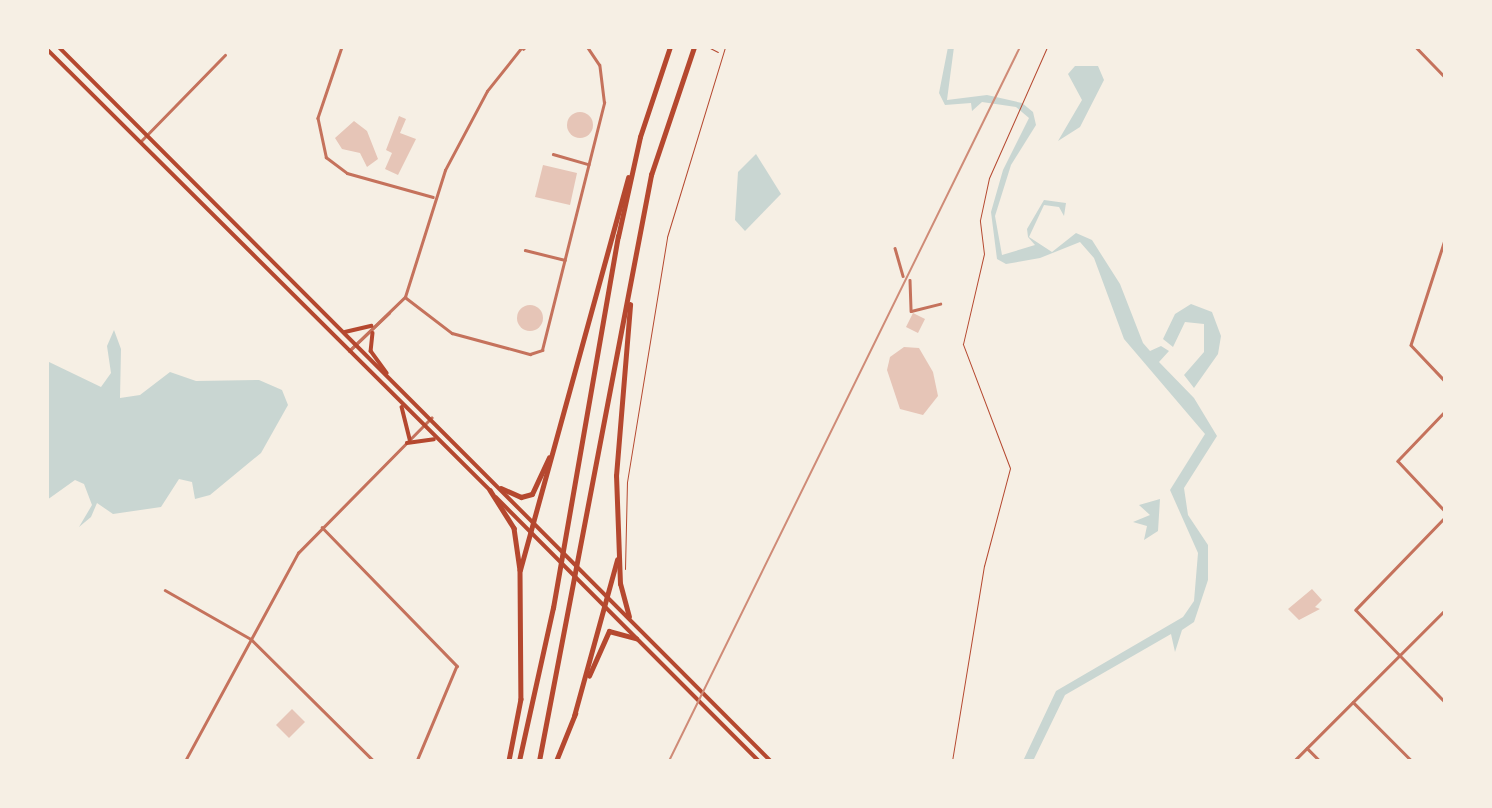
<!DOCTYPE html>
<style>
body{margin:0}
#map{position:relative;width:1492px;height:808px;overflow:hidden;background:#f6efe4;font-family:"Sofia Sans Condensed",sans-serif}
div>[style]{position:absolute}
[style*='--x']{left:calc(var(--x)*1px);top:calc(var(--y)*1px);width:calc(var(--w)*1px);rotate:calc(var(--a)*1deg)}
.water>*{inset:0;background:#c9d6d2}
.building>*{inset:0;background:#e6c5b7}
.round{border-radius:50%}
.path>*{height:1px;margin:-0.5px;padding:0 0.5px;transform-origin:0.5px;border-radius:0.5px;background:#b5482f}
.minor>*{height:2.5px;margin:-1.25px;padding:0 1.25px;transform-origin:1.25px;border-radius:1.25px;background:#c5725c}
.tertiary>*{height:2.5px;margin:-1.25px;padding:0 1.25px;transform-origin:1.25px;border-radius:1.25px;background:#c5725c}
.secondary>*{height:3.5px;margin:-1.75px;padding:0 1.75px;transform-origin:1.75px;border-radius:1.75px;background:#b5482f}
.motorway>*{height:4.5px;margin:-2.25px;padding:0 2.25px;transform-origin:2.25px;border-radius:2.25px;background:#b5482f}
.rail>*{height:2px;margin:-1px;padding:0 1px;transform-origin:1px;border-radius:1px;background:#cf8b77}
span{translate:-50% -50%;white-space:nowrap;text-align:center;line-height:1.15;-webkit-text-stroke:7px #f6efe4;paint-order:stroke}
.frame{position:absolute;inset:0;border:49px solid #f6efe4;pointer-events:none}
</style>
<div id="map">
<div class="water">
<div style="clip-path:polygon(948px 47px,954px 47px,947px 100px,987px 95px,1022px 103px,1033px 112px,1036px 125px,1011px 165px,995px 216px,1002px 255px,1035px 245px,1028px 237px,1027px 229px,1044px 200px,1066px 203px,1064px 216px,1059px 207px,1044px 205px,1029px 237px,1052px 252px,1076px 233px,1092px 240px,1120px 284px,1143px 343px,1150px 351px,1161px 346px,1169px 351px,1159px 362px,1194px 398px,1217px 436px,1184px 488px,1188px 515px,1208px 545px,1208px 580px,1194px 622px,1182px 630px,1175px 652px,1171px 634px,1065px 695px,1033px 761px,1023px 761px,1056px 691px,1183px 617px,1194px 601px,1198px 553px,1170px 490px,1205px 434px,1124px 339px,1094px 258px,1080px 242px,1040px 258px,1006px 264px,997px 259px,991px 212px,1003px 170px,1029px 118px,1016px 107px,982px 102px,972px 111px,971px 103px,945px 105px,939px 93px)"></div>
<div style="clip-path:polygon(1075px 66px,1098px 66px,1104px 80px,1080px 127px,1058px 141px,1082px 100px,1068px 74px)"></div>
<div style="clip-path:polygon(756px 154px,781px 194px,745px 231px,735px 220px,738px 172px)"></div>
<div style="clip-path:polygon(1191px 304px,1212px 312px,1221px 336px,1218px 354px,1194px 388px,1184px 375px,1204px 352px,1204px 324px,1185px 322px,1173px 347px,1163px 339px,1175px 314px)"></div>
<div style="clip-path:polygon(114px 330px,121px 349px,120px 398px,140px 395px,170px 372px,196px 381px,259px 380px,282px 390px,288px 405px,261px 453px,210px 495px,195px 499px,192px 482px,179px 479px,161px 507px,113px 514px,97px 503px,91px 517px,79px 527px,92px 505px,84px 484px,75px 480px,47px 500px,47px 361px,101px 387px,111px 373px,107px 346px)"></div>
<div style="clip-path:polygon(1160px 499px,1158px 531px,1144px 540px,1147px 526px,1133px 522px,1150px 515px,1139px 505px)"></div>
</div>
<div class="building">
<div class="round" style="left:567px;top:112px;width:26px;height:26px"></div>
<div style="clip-path:polygon(399px 116px,406px 119px,400px 133px,416px 139px,398px 175px,385px 169px,392px 153px,386px 150px)"></div>
<div style="clip-path:polygon(354px 121px,367px 131px,378px 159px,367px 167px,360px 153px,342px 149px,335px 138px)"></div>
<div style="clip-path:polygon(543px 165px,577px 173px,570px 205px,535px 197px)"></div>
<div class="round" style="left:517px;top:305px;width:26px;height:26px"></div>
<div style="clip-path:polygon(913px 313px,925px 319px,918px 333px,906px 327px)"></div>
<div style="clip-path:polygon(904px 347px,919px 348px,933px 372px,938px 396px,923px 415px,900px 409px,887px 370px,890px 357px)"></div>
<div style="clip-path:polygon(1312px 589px,1322px 600px,1315px 607px,1320px 609px,1299px 620px,1288px 609px)"></div>
<div style="clip-path:polygon(292px 709px,305px 722px,289px 738px,276px 725px)"></div>
</div>
<div class="path">
<div style="--x:708;--y:47;--w:11;--a:27"></div>
<div style="--x:625;--y:569;--w:87;--a:-88.7"></div>
<div style="--x:627;--y:482;--w:248;--a:-80.7"></div>
<div style="--x:667;--y:237;--w:199;--a:-73"></div>
<div style="--x:952;--y:761;--w:198;--a:-80.7"></div>
<div style="--x:984;--y:566;--w:101;--a:-75.1"></div>
<div style="--x:1010;--y:468;--w:133;--a:-110.8"></div>
<div style="--x:963;--y:344;--w:92;--a:-76.9"></div>
<div style="--x:984;--y:254;--w:34;--a:-97"></div>
<div style="--x:980;--y:220;--w:43;--a:-77.9"></div>
<div style="--x:989;--y:178;--w:143;--a:-66.1"></div>
</div>
<div class="minor">
<div style="--x:342;--y:47;--w:75;--a:108.7"></div>
<div style="--x:318;--y:118;--w:40;--a:78"></div>
<div style="--x:326;--y:157;--w:26;--a:37"></div>
<div style="--x:347;--y:173;--w:89;--a:15.6"></div>
<div style="--x:1416;--y:47;--w:42;--a:46"></div>
<div style="--x:523;--y:49;--w:3;--a:-45"></div>
<div style="--x:141;--y:141;--w:120;--a:-45.7"></div>
<div style="--x:553;--y:154;--w:37;--a:16"></div>
<div style="--x:1445;--y:240;--w:110;--a:107.9"></div>
<div style="--x:1411;--y:345;--w:50;--a:46.6"></div>
<div style="--x:895;--y:248;--w:29;--a:74"></div>
<div style="--x:525;--y:250;--w:41;--a:14"></div>
<div style="--x:910;--y:280;--w:31;--a:88"></div>
<div style="--x:911;--y:311;--w:30;--a:-14"></div>
<div style="--x:405;--y:297;--w:59;--a:37.5"></div>
<div style="--x:452;--y:333;--w:81;--a:15.1"></div>
<div style="--x:530;--y:354;--w:13;--a:-18"></div>
<div style="--x:542;--y:350;--w:255;--a:-75.9"></div>
<div style="--x:604;--y:103;--w:38;--a:-97"></div>
<div style="--x:599;--y:65;--w:22;--a:-124"></div>
<div style="--x:1445;--y:412;--w:68;--a:133.8"></div>
<div style="--x:1398;--y:461;--w:69;--a:46.8"></div>
<div style="--x:1445;--y:518;--w:128;--a:134.1"></div>
<div style="--x:1356;--y:610;--w:128;--a:45.9"></div>
<div style="--x:322;--y:527;--w:194;--a:45.8"></div>
<div style="--x:457;--y:666;--w:103;--a:112.8"></div>
<div style="--x:165;--y:590;--w:99;--a:29.7"></div>
<div style="--x:251;--y:639;--w:173;--a:44.8"></div>
<div style="--x:1353;--y:702;--w:83;--a:45"></div>
<div style="--x:1307;--y:748;--w:18;--a:45"></div>
</div>
<div class="tertiary">
<div style="--x:349;--y:351;--w:78;--a:-44"></div>
<div style="--x:405;--y:297;--w:133;--a:-72.5"></div>
<div style="--x:445;--y:170;--w:89;--a:-62"></div>
<div style="--x:487;--y:91;--w:56;--a:-51.5"></div>
<div style="--x:349;--y:351;--w:55;--a:-43.5"></div>
<div style="--x:185;--y:761;--w:237;--a:-61.5"></div>
<div style="--x:298;--y:553;--w:190;--a:-45.4"></div>
<div style="--x:1294;--y:761;--w:214;--a:-45"></div>
</div>
<div class="secondary">
<div style="--x:59;--y:47;--w:1008;--a:45.08"></div>
<div style="--x:47;--y:49;--w:626;--a:44.87"></div>
<div style="--x:345;--y:332;--w:27;--a:-13"></div>
<div style="--x:373;--y:333;--w:18;--a:96"></div>
<div style="--x:371;--y:351;--w:27;--a:54"></div>
<div style="--x:402;--y:407;--w:33;--a:76"></div>
<div style="--x:407;--y:443;--w:27;--a:-8"></div>
<div style="--x:496;--y:497;--w:373;--a:45.1"></div>
</div>
<div class="motorway">
<div style="--x:501;--y:488;--w:22;--a:24"></div>
<div style="--x:521;--y:497;--w:11;--a:-15"></div>
<div style="--x:532;--y:494;--w:40;--a:-65"></div>
<div style="--x:490;--y:490;--w:45;--a:57.7"></div>
<div style="--x:514;--y:528;--w:42;--a:81.9"></div>
<div style="--x:520;--y:570;--w:129;--a:89.6"></div>
<div style="--x:521;--y:699;--w:63;--a:101"></div>
<div style="--x:520;--y:570;--w:407;--a:-74.6"></div>
<div style="--x:629;--y:617;--w:34;--a:-105"></div>
<div style="--x:620;--y:584;--w:108;--a:-92.1"></div>
<div style="--x:616;--y:476;--w:172;--a:-85.3"></div>
<div style="--x:589;--y:676;--w:49;--a:-66"></div>
<div style="--x:609;--y:631;--w:28;--a:15"></div>
<div style="--x:574;--y:716;--w:162;--a:-74.6"></div>
<div style="--x:519;--y:761;--w:157;--a:-77.5"></div>
<div style="--x:553;--y:608;--w:377;--a:-80.1"></div>
<div style="--x:618;--y:237;--w:102;--a:-77.6"></div>
<div style="--x:640;--y:137;--w:95;--a:-71.6"></div>
<div style="--x:539;--y:761;--w:597;--a:-79.18"></div>
<div style="--x:651;--y:175;--w:135;--a:-71.4"></div>
<div style="--x:556;--y:761;--w:51;--a:-68"></div>
</div>
<div class="rail">
<div style="--x:669;--y:761;--w:796;--a:-63.82"></div>
</div>
<div class="frame"></div>
</div>
